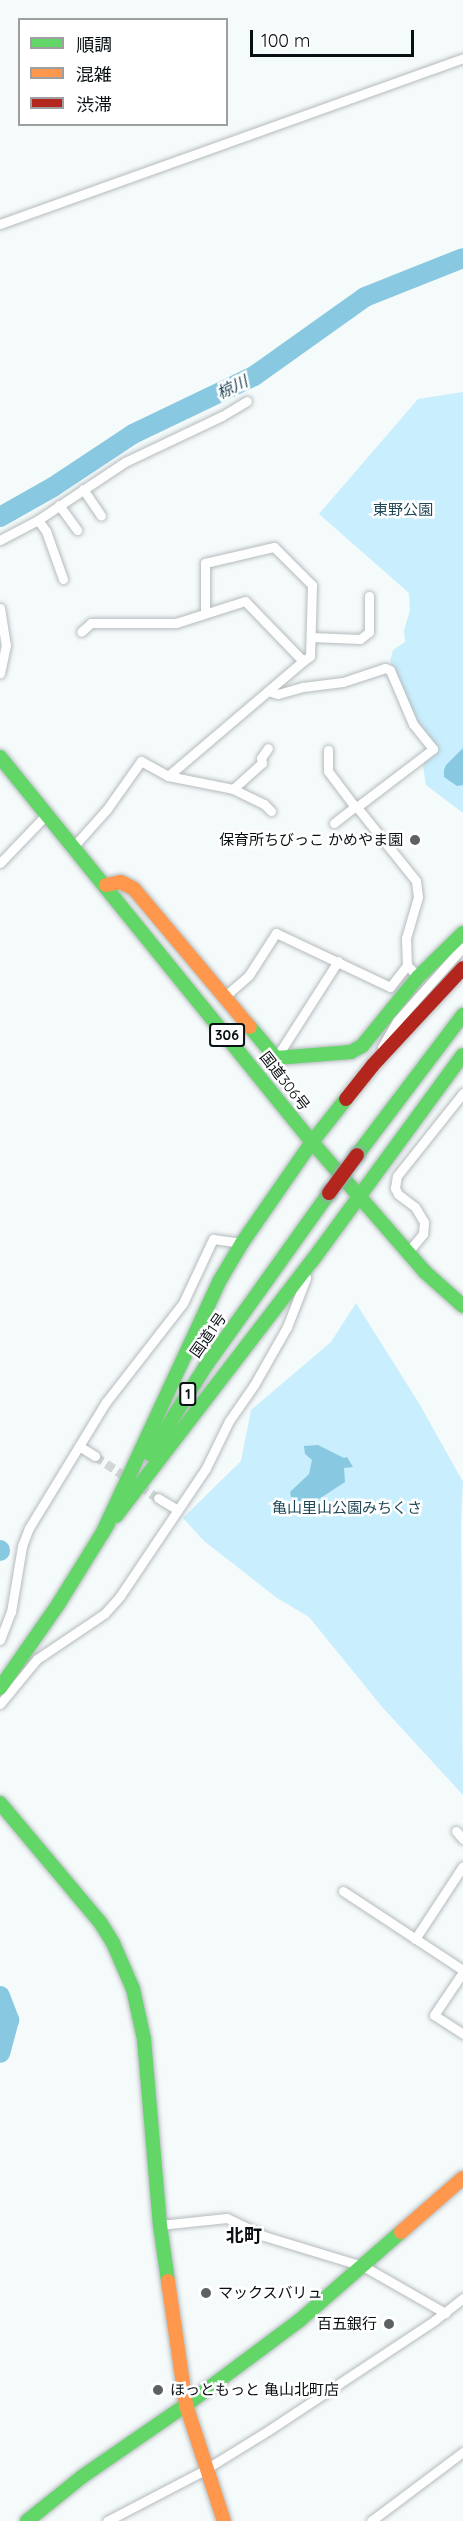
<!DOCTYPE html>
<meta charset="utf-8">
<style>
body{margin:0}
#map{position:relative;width:463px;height:2521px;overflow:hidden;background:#f5fafb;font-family:Quicksand,"Noto Sans JP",sans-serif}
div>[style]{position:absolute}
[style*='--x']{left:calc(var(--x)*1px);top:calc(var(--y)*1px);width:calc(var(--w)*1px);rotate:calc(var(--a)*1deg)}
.green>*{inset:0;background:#c9eefd}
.water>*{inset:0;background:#88c8e0}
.river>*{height:20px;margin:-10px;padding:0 10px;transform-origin:10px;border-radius:10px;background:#88c8e0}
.street-tunnel>*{height:9px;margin-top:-4.5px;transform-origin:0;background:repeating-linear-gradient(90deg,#d2d7d8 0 9px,transparent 0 13.5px)}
.roads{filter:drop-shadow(0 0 2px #b5bbbd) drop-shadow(0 0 2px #b5bbbd)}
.street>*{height:9px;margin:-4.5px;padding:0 4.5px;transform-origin:4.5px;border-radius:4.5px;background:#fefefe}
.fast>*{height:14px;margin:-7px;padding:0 7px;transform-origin:7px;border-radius:7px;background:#63d668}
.slow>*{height:14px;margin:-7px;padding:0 7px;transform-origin:7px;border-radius:7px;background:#ff974d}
.jam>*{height:14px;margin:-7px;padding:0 7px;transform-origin:7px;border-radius:7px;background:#b3261e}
.bridges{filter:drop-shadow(0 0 2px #95a6ac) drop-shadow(0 0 2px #95a6ac)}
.jam-bridge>*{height:14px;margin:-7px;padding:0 7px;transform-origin:7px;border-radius:7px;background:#b3261e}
.dots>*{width:16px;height:16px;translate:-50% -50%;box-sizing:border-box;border:3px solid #fff;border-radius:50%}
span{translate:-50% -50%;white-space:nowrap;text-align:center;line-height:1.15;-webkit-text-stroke:5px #fff;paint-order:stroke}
.shield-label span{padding:2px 4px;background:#fff;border:2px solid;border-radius:4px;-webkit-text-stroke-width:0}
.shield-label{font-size:14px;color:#091013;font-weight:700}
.park-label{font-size:15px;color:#1f4755}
.poi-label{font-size:15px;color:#091013}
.right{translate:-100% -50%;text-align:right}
.left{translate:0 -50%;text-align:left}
.street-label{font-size:15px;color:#091013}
.water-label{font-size:16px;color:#204756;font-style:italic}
.quarter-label{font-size:18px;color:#091013;font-weight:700}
.legend{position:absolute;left:18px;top:18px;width:210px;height:108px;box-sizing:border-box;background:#fff;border:2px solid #9d9fa1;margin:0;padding:8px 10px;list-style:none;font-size:18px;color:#091013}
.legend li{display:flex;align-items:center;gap:12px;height:30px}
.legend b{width:30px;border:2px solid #9d9fa1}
.scale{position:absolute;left:250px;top:30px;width:164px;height:27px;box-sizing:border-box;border:3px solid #091013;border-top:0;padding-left:8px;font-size:18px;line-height:21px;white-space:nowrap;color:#091013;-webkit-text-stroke:4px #fff;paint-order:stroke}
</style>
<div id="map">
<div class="green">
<div style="clip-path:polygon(463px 392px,463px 813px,426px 785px,423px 766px,426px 747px,390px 661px,393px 650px,405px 642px,404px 630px,410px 610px,409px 593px,319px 514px,418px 399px)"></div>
<div style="clip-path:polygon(356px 1303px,420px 1405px,463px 1482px,461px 1521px,463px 1795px,383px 1708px,309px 1617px,277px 1598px,204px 1541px,183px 1518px,241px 1461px,251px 1410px,331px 1342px)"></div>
</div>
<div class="water">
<div style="clip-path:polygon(463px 748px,463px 785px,457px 786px,444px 777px,444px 770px,446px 765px)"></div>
<div style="clip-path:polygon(318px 1445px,344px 1458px,347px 1457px,353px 1467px,344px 1468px,345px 1482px,319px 1499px,317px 1498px,302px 1507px,292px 1500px,290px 1492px,309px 1474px,312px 1460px,305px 1454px,304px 1446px)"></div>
</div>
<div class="river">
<div style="--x:0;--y:517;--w:61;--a:-29.5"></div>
<div style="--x:53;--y:487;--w:96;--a:-33.5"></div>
<div style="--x:133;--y:434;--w:134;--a:-25.6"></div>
<div style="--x:254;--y:376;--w:136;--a:-35.4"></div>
<div style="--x:365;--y:297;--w:105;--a:-21.7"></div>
<div style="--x:0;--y:1550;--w:1;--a:90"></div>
<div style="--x:0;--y:1996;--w:26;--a:69"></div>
<div style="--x:9;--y:2020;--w:34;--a:105"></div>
</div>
<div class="street-tunnel">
<div style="--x:95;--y:1456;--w:76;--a:33.7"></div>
</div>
<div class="roads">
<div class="street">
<div style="--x:0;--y:224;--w:492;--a:-19.7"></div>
<div style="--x:83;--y:489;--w:32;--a:56"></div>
<div style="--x:59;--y:505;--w:31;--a:54"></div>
<div style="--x:38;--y:520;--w:14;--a:54"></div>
<div style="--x:46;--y:531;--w:51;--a:70.5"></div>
<div style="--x:0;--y:540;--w:43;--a:-27.8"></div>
<div style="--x:38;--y:520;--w:105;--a:-33.7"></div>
<div style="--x:125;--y:462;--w:107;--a:-25.4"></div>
<div style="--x:222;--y:416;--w:29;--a:-31"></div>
<div style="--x:0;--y:608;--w:37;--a:81"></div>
<div style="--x:6;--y:645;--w:29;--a:102"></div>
<div style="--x:205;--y:612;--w:49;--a:-90"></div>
<div style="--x:205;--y:563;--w:71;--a:-13.1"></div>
<div style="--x:274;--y:547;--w:54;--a:45"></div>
<div style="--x:312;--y:585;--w:71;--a:91.6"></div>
<div style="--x:310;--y:656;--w:9;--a:144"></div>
<div style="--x:311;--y:637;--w:49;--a:2.3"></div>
<div style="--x:360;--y:639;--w:11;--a:-38"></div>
<div style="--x:369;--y:632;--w:36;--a:-90"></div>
<div style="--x:268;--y:691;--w:10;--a:17"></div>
<div style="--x:278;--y:694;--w:26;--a:-16"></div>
<div style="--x:303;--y:687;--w:40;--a:-7.1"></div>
<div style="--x:343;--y:682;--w:44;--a:-18.4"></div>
<div style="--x:385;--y:668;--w:5;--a:22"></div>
<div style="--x:390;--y:670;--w:59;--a:66.9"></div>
<div style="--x:413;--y:724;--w:32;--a:51"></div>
<div style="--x:433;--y:749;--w:96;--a:142.7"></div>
<div style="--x:328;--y:750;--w:21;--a:90"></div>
<div style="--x:328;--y:771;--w:45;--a:53.1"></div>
<div style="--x:168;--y:776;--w:66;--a:11.3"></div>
<div style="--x:233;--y:789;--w:39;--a:-42"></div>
<div style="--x:262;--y:763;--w:5;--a:-101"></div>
<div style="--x:261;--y:758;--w:12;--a:-55"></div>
<div style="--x:233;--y:789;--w:34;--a:26"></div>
<div style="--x:264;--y:804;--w:10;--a:45"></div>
<div style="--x:334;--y:823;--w:28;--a:-38"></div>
<div style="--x:356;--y:806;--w:96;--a:51.3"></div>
<div style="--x:416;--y:881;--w:16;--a:83"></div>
<div style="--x:418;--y:897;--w:43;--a:106.3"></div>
<div style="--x:406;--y:938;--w:27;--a:88"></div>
<div style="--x:74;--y:846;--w:50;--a:-48.3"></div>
<div style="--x:107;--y:809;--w:59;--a:-54.7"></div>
<div style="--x:141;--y:761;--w:31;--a:29"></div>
<div style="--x:168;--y:776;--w:177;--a:-40.4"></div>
<div style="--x:303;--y:661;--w:83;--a:-134"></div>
<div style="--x:245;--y:601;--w:72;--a:162.3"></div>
<div style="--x:176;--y:623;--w:85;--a:180"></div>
<div style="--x:91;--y:623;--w:13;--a:138"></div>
<div style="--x:0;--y:863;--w:68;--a:-46.2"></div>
<div style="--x:224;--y:997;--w:33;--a:-41"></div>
<div style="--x:249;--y:975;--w:50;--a:-57.3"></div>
<div style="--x:276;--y:933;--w:126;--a:25.3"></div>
<div style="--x:390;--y:987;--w:28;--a:-52"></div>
<div style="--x:407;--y:965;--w:16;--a:47"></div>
<div style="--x:382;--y:1047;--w:30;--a:-60"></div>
<div style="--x:397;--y:1021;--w:99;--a:-48.3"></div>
<div style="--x:276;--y:1058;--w:115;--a:-57.4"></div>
<div style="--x:407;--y:1253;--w:25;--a:-50"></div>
<div style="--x:423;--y:1234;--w:12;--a:-85"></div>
<div style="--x:424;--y:1222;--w:17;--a:-121"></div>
<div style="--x:415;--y:1207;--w:21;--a:-143"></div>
<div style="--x:398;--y:1194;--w:7;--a:-117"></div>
<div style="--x:395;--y:1188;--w:12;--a:-81"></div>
<div style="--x:397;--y:1176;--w:106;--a:-51.5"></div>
<div style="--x:79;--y:1446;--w:19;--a:32"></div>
<div style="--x:158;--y:1498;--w:23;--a:31"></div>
<div style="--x:0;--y:1640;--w:30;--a:-69"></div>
<div style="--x:11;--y:1612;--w:67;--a:-80.5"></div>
<div style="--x:22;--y:1546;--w:19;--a:-69"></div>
<div style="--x:29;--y:1528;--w:148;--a:-58.6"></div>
<div style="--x:106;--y:1402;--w:125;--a:-52.1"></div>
<div style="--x:183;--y:1303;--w:71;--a:-64.9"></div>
<div style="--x:213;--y:1239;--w:29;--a:8"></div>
<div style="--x:0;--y:1704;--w:58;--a:-50.6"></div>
<div style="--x:37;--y:1659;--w:81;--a:-33.9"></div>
<div style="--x:104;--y:1614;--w:24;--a:-48"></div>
<div style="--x:120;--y:1596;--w:154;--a:-56.1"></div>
<div style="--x:206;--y:1468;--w:52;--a:-63.9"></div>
<div style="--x:229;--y:1421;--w:44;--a:-55.2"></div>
<div style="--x:254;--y:1385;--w:67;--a:-60.4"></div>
<div style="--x:287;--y:1327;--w:53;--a:-68.8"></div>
<div style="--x:456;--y:1831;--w:11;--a:49"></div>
<div style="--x:343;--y:1891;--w:144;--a:33.4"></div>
<div style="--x:415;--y:1939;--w:87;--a:-56.7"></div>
<div style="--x:463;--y:1972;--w:52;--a:124"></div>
<div style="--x:434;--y:2015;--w:35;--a:33"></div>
<div style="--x:160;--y:2225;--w:67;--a:-6"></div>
<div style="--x:227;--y:2218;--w:41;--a:25.9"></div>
<div style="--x:264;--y:2236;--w:103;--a:16.9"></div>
<div style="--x:363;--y:2266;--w:95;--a:29.8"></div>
<div style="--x:107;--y:2521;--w:106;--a:-27.5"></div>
<div style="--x:201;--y:2472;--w:80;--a:-31.7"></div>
<div style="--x:269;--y:2430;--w:199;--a:-33.5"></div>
<div style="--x:435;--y:2320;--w:36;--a:-38"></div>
<div style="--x:371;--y:2521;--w:115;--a:-36.9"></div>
</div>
<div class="fast">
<div style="--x:0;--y:757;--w:496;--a:51"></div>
<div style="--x:312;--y:1142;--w:172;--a:49"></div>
<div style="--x:425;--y:1272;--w:51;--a:41.8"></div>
<div style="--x:250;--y:1027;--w:40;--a:50"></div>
<div style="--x:276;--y:1058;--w:75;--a:-4.6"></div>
<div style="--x:351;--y:1052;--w:13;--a:-29"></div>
<div style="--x:362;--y:1046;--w:89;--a:-50.9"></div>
<div style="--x:418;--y:977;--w:63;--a:-44.4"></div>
<div style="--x:357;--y:1155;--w:176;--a:-52.9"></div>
<div style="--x:150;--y:1454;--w:103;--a:-57.7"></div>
<div style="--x:205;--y:1367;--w:214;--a:-54.5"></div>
<div style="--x:116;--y:1516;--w:322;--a:-52.5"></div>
<div style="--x:312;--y:1261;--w:255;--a:-53.8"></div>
<div style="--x:102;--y:1534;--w:280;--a:-65.1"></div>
<div style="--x:220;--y:1280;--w:43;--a:-59.3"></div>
<div style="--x:242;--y:1243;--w:123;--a:-55.3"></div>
<div style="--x:312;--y:1142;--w:55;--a:-51.7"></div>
<div style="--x:0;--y:1688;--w:103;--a:-55.2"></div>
<div style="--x:59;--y:1603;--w:93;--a:-58.2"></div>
<div style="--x:0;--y:1803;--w:155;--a:50"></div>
<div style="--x:100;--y:1922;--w:25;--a:58"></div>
<div style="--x:113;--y:1943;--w:50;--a:66.5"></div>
<div style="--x:133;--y:1989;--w:51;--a:77.6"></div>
<div style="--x:144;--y:2039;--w:187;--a:85.1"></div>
<div style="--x:160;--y:2225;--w:57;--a:81.9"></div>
<div style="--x:27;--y:2521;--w:72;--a:-38.8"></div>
<div style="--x:83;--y:2476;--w:125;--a:-34.6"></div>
<div style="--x:186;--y:2405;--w:142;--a:-36.7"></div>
<div style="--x:300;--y:2320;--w:134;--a:-41.1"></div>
</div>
<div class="slow">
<div style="--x:106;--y:885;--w:15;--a:-11"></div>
<div style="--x:121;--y:882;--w:15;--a:28"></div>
<div style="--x:134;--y:889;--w:180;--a:50"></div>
<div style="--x:401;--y:2232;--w:82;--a:-41.1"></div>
<div style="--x:168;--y:2281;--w:125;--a:81.7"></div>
<div style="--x:186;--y:2405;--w:122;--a:71.9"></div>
</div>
<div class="jam">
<div style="--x:346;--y:1099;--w:43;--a:-51.5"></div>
<div style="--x:373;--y:1065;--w:132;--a:-47.1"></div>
</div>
</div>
<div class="bridges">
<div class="jam-bridge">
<div style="--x:329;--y:1193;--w:47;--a:-53.6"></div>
</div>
</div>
<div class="dots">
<div style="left:415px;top:840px;background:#5c6264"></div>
<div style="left:206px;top:2293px;background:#5c6264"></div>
<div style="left:389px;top:2324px;background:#5c6264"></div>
<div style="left:158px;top:2390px;background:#5c6264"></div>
</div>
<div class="shield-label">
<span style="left:227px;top:1035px">306</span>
<span style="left:188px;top:1394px">1</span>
</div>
<div class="park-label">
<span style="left:403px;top:510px">東野公園</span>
<span style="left:347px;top:1508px">亀山里山公園みちくさ</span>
</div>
<div class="poi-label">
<span class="right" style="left:403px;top:840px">保育所ちびっこ かめやま園</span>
<span class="left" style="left:218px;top:2293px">マックスバリュ</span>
<span class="right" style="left:377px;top:2324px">百五銀行</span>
<span class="left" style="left:170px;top:2390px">ほっともっと 亀山北町店</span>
</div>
<div class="street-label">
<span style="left:285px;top:1081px;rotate:52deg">国道306号</span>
<span style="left:208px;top:1335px;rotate:-55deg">国道1号</span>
</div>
<div class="water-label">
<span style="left:232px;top:387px;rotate:-26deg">椋川</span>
</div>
<div class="quarter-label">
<span style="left:244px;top:2236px">北町</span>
</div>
<ul class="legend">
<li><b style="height:8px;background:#63d668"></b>順調</li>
<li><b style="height:8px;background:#ff974d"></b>混雑</li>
<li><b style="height:8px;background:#b3261e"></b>渋滞</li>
</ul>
<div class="scale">100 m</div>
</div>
